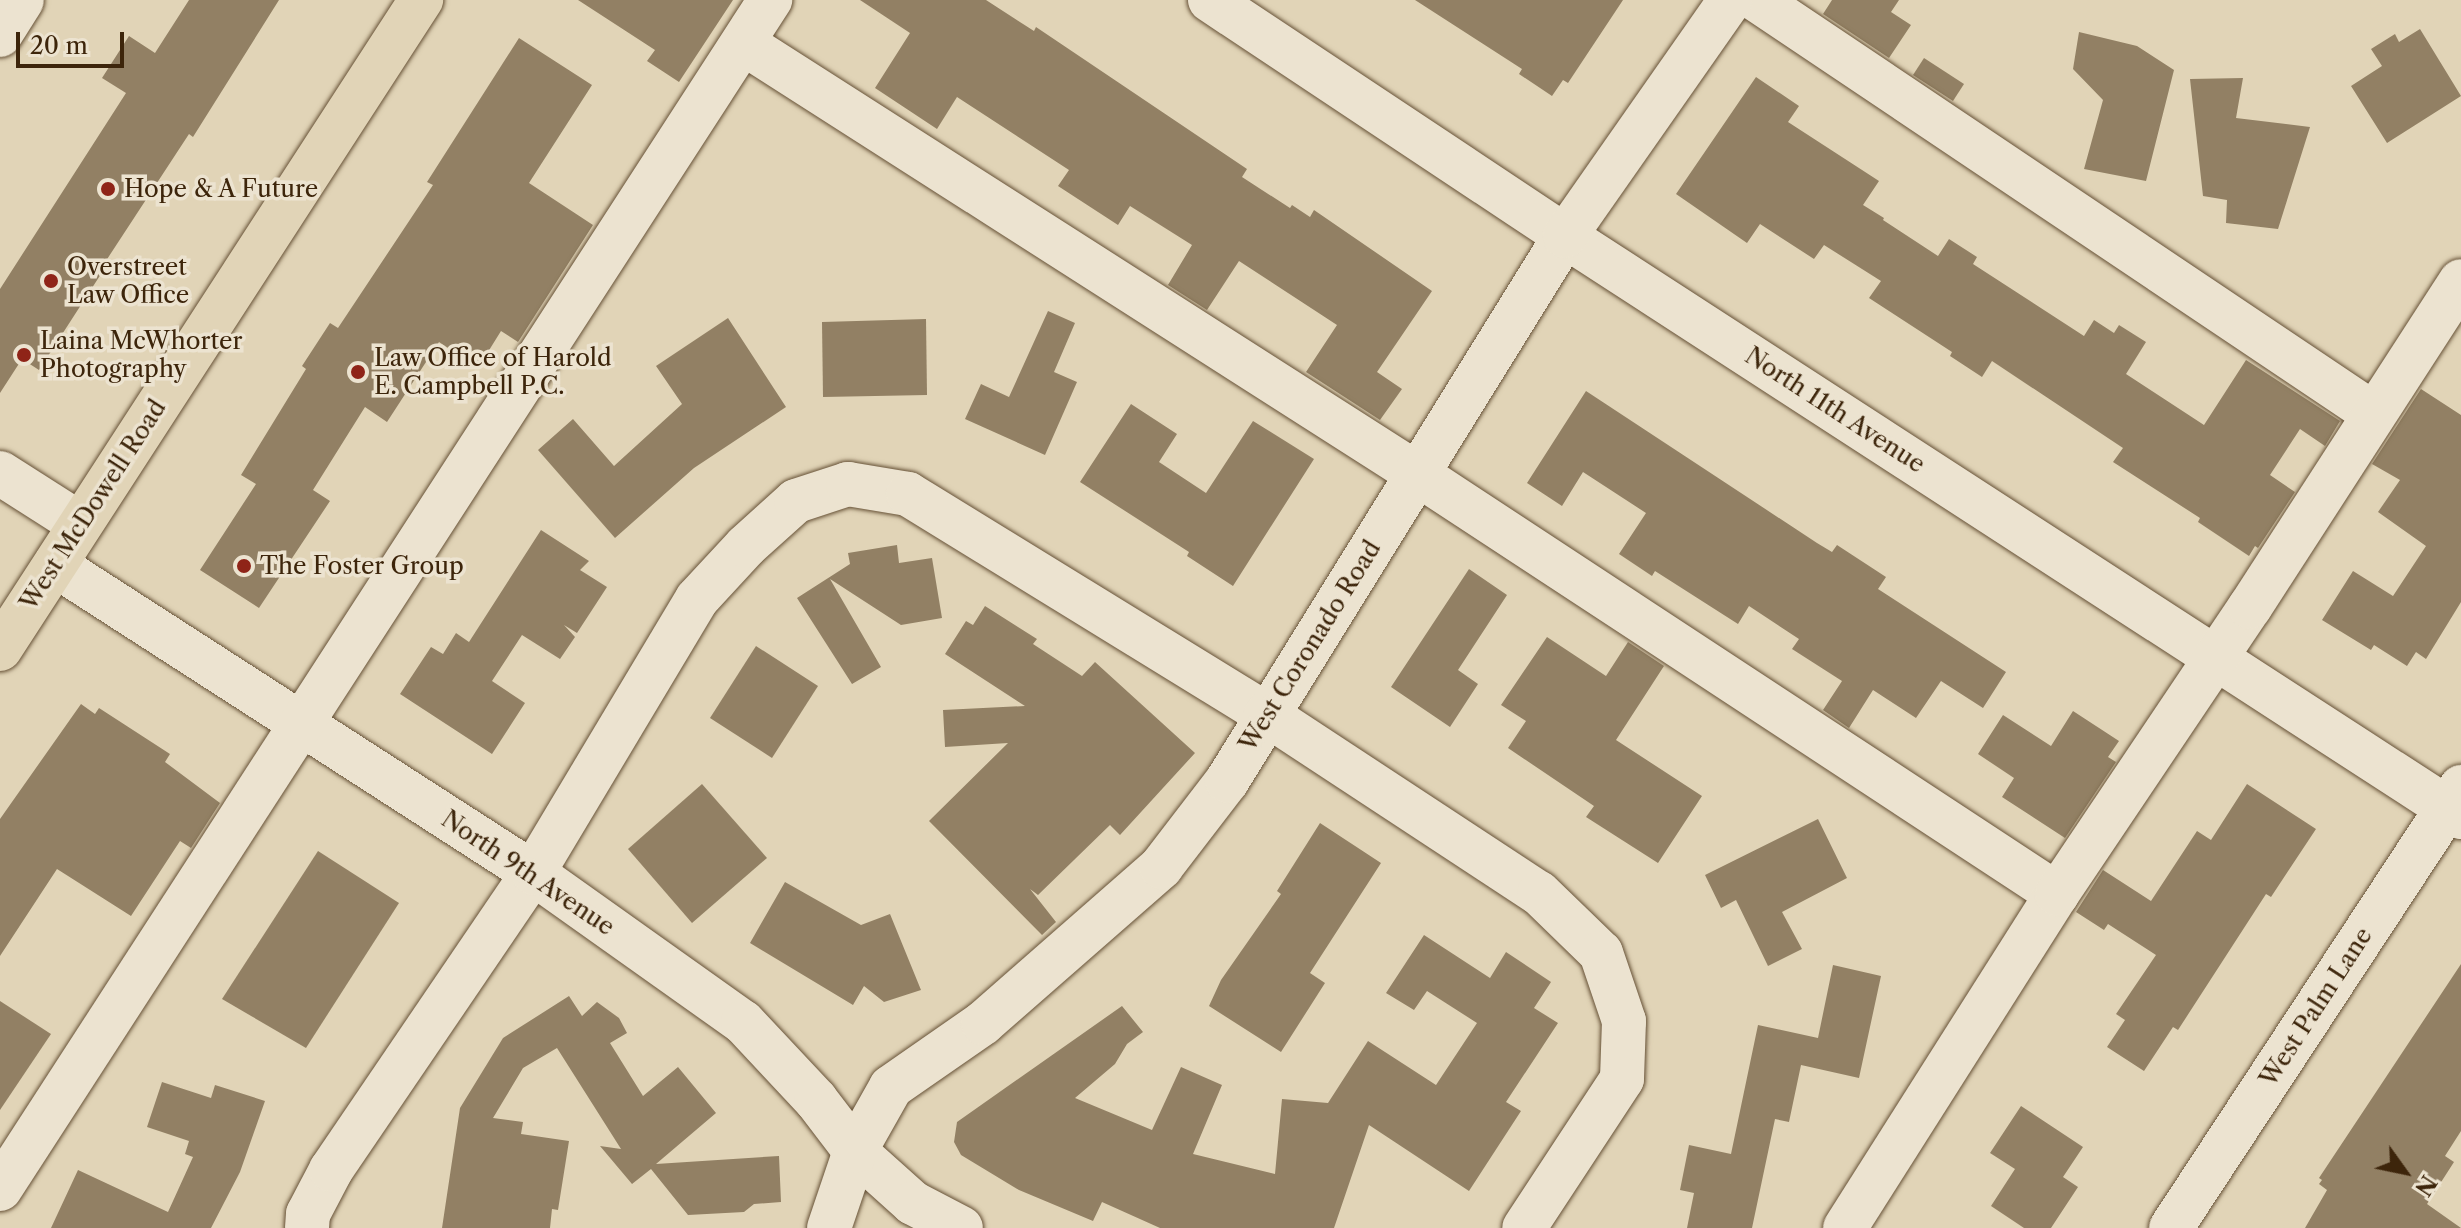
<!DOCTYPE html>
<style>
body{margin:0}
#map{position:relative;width:2461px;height:1228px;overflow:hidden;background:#e1d4b7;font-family:"Libre Caslon Text",serif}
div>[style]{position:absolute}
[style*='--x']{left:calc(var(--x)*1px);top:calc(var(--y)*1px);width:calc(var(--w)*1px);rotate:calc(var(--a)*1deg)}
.building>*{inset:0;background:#928064}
.roads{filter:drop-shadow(0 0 2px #665136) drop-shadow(0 0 2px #665136)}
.minor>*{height:44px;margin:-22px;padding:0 22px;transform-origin:22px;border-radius:22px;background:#ece3d0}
.major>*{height:44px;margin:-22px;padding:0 22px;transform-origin:22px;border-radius:22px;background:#e1d4b7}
.dots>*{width:22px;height:22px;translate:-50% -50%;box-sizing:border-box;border:4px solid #ece3d0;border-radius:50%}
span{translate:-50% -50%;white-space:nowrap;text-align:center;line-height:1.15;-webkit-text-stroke:7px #ece3d0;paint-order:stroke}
.poi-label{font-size:24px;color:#3d250b}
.left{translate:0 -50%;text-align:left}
.street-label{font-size:24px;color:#3d250b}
.north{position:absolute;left:2365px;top:1132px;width:80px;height:80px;-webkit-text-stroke:6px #ece3d0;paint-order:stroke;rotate:123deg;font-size:22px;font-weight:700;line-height:32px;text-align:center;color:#3d250b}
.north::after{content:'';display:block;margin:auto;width:28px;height:36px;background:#3d250b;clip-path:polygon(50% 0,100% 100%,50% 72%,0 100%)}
.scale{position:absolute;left:16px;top:32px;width:108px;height:36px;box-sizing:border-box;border:4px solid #3d250b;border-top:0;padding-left:10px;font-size:24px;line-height:28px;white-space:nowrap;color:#3d250b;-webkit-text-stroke:6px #ece3d0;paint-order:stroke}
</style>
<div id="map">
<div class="building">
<div style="clip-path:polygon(189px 0,279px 0,193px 137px,189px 134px,98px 273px,101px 274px,39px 370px,22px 359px,0 393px,0 289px,126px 93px,102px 78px,129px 36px,155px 53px)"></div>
<div style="clip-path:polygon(578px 0,733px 0,679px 82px,647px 61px,655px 50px)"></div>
<div style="clip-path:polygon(860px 0,986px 0,1034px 31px,1036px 27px,1247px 169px,1242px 177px,1290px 208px,1292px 205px,1310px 217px,1314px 210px,1432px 291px,1377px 372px,1402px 389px,1380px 420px,1306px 372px,1337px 325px,1239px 261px,1207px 310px,1168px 285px,1192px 245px,1130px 206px,1118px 225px,1058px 186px,1069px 170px,957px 97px,937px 129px,875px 88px,910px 33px)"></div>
<div style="clip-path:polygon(1415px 0,1623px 0,1568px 83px,1563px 80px,1552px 96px,1519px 74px,1522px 69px)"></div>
<div style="clip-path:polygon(1832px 0,1899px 0,1891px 12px,1911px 25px,1889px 58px,1823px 14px)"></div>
<div style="clip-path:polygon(2420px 29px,2461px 96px,2387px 143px,2351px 86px,2382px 66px,2371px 49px,2395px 34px,2399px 42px)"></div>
<div style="clip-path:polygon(2079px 32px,2137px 46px,2174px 70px,2146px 181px,2084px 169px,2103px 100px,2073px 69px)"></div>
<div style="clip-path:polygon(519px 38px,592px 85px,529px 183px,593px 225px,518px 342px,501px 331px,478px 368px,439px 342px,387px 422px,365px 407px,313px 490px,330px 501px,259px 608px,200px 570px,256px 484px,241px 475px,306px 369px,302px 366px,330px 323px,338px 328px,433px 185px,427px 182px)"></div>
<div style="clip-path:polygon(1924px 58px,1964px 84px,1953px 101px,1913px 75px)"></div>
<div style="clip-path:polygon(1756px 77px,1799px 106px,1788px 122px,1879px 181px,1863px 205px,1884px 218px,1883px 220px,1938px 256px,1949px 239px,1977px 257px,1973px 264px,2084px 336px,2094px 320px,2114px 333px,2119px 325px,2146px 342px,2126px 374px,2204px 425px,2246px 360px,2340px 421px,2325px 446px,2300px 429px,2270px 475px,2295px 492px,2258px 548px,2255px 546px,2249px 556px,2198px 522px,2200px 518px,2113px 462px,2123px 448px,1992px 361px,1982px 377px,1950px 356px,1952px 352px,1869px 298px,1881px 281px,1824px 245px,1814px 259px,1760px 224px,1747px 243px,1676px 194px)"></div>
<div style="clip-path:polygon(2243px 78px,2236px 118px,2310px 127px,2278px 229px,2226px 223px,2227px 200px,2203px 196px,2190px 79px)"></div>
<div style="clip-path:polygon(1048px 311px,1075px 323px,1054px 372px,1077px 382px,1045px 455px,965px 419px,981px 384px,1009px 397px)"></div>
<div style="clip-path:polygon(728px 318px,786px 407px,694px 468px,615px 538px,538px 450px,573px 419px,614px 466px,682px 404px,656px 366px)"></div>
<div style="clip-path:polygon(926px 319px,927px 395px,823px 397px,822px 322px)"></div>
<div style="clip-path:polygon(2421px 389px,2461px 415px,2461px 602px,2426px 659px,2416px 652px,2407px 666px,2374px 645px,2371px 650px,2322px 620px,2353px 571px,2393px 596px,2426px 546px,2378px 512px,2400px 480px,2372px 464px)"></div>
<div style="clip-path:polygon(1586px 391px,1817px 543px,1832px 552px,1837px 545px,1886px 577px,1878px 589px,2006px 672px,1983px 708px,1941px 681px,1916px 718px,1873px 690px,1849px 728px,1823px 710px,1842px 681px,1792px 649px,1799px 639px,1749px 606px,1738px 624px,1655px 571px,1652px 576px,1619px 554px,1646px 513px,1583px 472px,1562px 506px,1527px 483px)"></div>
<div style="clip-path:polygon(1131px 404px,1177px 434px,1159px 462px,1206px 493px,1253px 421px,1314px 459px,1233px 586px,1187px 556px,1189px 552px,1080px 482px)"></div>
<div style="clip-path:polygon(541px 530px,589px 561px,580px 570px,607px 587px,577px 633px,564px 625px,575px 637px,560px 659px,522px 635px,492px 681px,525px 703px,492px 754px,400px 694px,431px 647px,443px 654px,456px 633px,469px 642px)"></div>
<div style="clip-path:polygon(897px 545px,899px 563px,932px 558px,942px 618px,901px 625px,830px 579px,881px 667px,852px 684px,797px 598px,850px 564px,848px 553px)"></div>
<div style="clip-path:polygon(1469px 569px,1507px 595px,1458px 670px,1478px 684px,1450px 727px,1391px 687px)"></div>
<div style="clip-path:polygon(985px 606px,1037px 639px,1033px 644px,1082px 676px,1095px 662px,1195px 753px,1120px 835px,1110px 825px,1038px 895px,1030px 889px,1056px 922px,1042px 935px,929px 821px,1008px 743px,945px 747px,943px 710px,1025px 706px,945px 654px,966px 621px,973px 625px)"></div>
<div style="clip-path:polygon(1547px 637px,1606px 676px,1628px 642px,1664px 666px,1616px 740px,1702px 796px,1658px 863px,1586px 817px,1594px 806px,1508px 748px,1526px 721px,1501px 705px)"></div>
<div style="clip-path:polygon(756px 646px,818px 686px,772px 758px,710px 718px)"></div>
<div style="clip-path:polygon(81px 704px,95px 714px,99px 708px,170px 754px,165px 762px,220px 803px,191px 848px,180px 841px,131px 916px,57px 869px,0 956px,0 819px)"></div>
<div style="clip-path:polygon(2073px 711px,2119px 741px,2108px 757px,2116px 762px,2065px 838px,2002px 797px,2014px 778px,1978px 754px,2003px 715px,2051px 746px)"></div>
<div style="clip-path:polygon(702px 784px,767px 858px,692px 923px,628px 849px)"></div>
<div style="clip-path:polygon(2247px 784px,2316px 829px,2271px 897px,2266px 894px,2178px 1030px,2173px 1027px,2144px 1071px,2107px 1047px,2125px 1020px,2116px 1014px,2156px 955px,2108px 924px,2104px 930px,2076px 912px,2103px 870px,2151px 901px,2197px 831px,2211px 840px)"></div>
<div style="clip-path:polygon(1818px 819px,1847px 878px,1782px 912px,1802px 949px,1768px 966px,1736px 900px,1721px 908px,1705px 875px)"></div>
<div style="clip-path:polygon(1320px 823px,1381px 863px,1310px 973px,1325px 983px,1281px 1052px,1209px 1006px,1221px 980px,1281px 894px,1277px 891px)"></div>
<div style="clip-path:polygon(318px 851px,399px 903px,306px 1048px,222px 999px)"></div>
<div style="clip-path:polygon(785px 882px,861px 925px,890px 914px,921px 990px,884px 1002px,864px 986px,853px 1005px,750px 943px)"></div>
<div style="clip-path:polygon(1424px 935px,1490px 978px,1506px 952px,1551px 982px,1534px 1008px,1558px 1023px,1506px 1102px,1521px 1111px,1469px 1191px,1369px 1125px,1334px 1228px,1160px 1228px,1102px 1202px,1093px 1221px,1019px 1190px,961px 1155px,954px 1142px,957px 1122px,1122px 1006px,1143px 1032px,1127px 1044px,1115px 1064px,1075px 1098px,1152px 1130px,1181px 1067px,1222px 1085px,1193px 1154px,1275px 1174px,1282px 1099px,1328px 1103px,1368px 1041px,1436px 1085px,1477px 1023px,1427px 991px,1414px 1010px,1386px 993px)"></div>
<div style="clip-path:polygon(2461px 964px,2461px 1131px,2445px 1156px,2454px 1162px,2427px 1204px,2461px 1228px,2305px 1228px,2327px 1190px,2319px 1184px,2322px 1180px,2319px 1178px)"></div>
<div style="clip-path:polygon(1833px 965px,1881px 976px,1859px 1078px,1801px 1065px,1789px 1122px,1775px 1119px,1752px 1228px,1687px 1228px,1694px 1193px,1680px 1190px,1689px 1145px,1731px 1154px,1758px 1025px,1818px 1038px)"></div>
<div style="clip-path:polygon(569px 996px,582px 1016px,597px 1002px,619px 1018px,627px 1033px,610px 1043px,643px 1096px,678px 1067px,716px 1113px,656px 1164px,779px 1156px,781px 1202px,754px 1204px,744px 1212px,688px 1215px,651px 1169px,632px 1184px,600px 1146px,621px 1149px,557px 1048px,523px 1068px,493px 1118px,523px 1122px,521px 1134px,569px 1141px,558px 1210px,552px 1209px,550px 1228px,442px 1228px,460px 1108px,503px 1038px)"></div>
<div style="clip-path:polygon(0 1001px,51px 1034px,0 1110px)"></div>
<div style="clip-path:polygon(162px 1082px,211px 1098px,215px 1085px,265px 1101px,240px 1172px,211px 1228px,51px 1228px,78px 1170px,168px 1212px,193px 1157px,185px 1154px,189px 1141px,147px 1127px)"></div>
<div style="clip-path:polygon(2021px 1106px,2083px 1147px,2063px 1177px,2078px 1187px,2051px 1228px,2024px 1228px,1991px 1206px,2015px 1169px,1990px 1153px)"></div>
</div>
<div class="roads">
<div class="minor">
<div style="--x:1210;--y:0;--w:426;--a:33.6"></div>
<div style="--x:1565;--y:236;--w:1068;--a:32.96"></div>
<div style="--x:1757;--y:0;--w:743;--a:33.86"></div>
<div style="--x:0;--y:35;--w:41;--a:-57.8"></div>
<div style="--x:743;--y:43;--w:799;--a:32.58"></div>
<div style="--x:1416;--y:473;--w:767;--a:33.3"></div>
<div style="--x:0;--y:473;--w:95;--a:32.5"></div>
<div style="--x:55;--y:565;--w:569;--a:32.8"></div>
<div style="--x:533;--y:873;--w:257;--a:35.4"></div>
<div style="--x:743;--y:1022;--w:107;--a:46.9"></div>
<div style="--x:816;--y:1100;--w:64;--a:52.6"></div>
<div style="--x:855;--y:1151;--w:78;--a:41.9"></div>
<div style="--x:913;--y:1203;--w:54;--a:27.5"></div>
<div style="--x:0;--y:1189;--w:1417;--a:-57.07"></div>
<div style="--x:307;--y:1228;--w:14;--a:-86"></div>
<div style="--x:308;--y:1214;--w:50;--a:-62.4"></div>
<div style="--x:331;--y:1170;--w:359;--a:-55.8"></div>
<div style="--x:533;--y:873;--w:319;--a:-59.1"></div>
<div style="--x:697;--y:599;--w:72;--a:-47.2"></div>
<div style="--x:746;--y:546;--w:67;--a:-42"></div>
<div style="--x:796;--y:501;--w:55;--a:-18.1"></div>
<div style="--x:848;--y:484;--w:61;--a:9.5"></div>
<div style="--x:908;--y:494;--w:420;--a:31.6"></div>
<div style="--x:1266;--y:714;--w:326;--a:33.3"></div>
<div style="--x:1539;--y:893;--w:86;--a:44.1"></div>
<div style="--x:1601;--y:953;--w:72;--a:71.3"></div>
<div style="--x:1624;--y:1021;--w:58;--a:92"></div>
<div style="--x:1622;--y:1079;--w:178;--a:123.3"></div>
<div style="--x:829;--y:1228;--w:81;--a:-71.3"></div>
<div style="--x:855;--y:1151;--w:73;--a:-60.6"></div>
<div style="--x:891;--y:1087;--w:112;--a:-34.8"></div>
<div style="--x:983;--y:1023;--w:237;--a:-41.2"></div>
<div style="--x:1161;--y:867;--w:108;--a:-52.5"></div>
<div style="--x:1227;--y:781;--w:641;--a:-58.19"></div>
<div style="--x:1565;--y:236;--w:288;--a:-55"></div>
<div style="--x:1845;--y:1228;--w:396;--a:-57.6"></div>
<div style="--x:2057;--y:894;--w:346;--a:-56.1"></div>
<div style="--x:2250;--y:607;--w:388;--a:-57.1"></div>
<div style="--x:2171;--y:1228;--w:528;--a:-56.67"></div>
</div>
<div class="major">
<div style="--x:0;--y:649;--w:774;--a:-57.03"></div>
</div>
</div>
<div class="dots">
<div style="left:108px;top:189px;background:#8f2418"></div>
<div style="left:51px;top:281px;background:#8f2418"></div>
<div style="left:24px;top:355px;background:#8f2418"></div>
<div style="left:358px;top:372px;background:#8f2418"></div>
<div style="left:244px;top:566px;background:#8f2418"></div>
</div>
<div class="poi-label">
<span class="left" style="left:124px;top:189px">Hope &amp; A Future</span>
<span class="left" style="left:67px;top:281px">Overstreet<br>Law Office</span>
<span class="left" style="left:40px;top:355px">Laina McWhorter<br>Photography</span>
<span class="left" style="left:374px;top:372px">Law Office of Harold<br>E. Campbell P.C.</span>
<span class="left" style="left:260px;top:566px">The Foster Group</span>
</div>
<div class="street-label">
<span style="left:1835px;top:410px;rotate:33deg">North 11th Avenue</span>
<span style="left:93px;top:505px;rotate:-57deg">West McDowell Road</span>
<span style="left:1310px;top:646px;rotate:-58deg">West Coronado Road</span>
<span style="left:528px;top:873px;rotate:34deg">North 9th Avenue</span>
<span style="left:2316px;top:1007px;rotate:-57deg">West Palm Lane</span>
</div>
<div class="north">N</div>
<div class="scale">20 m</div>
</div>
